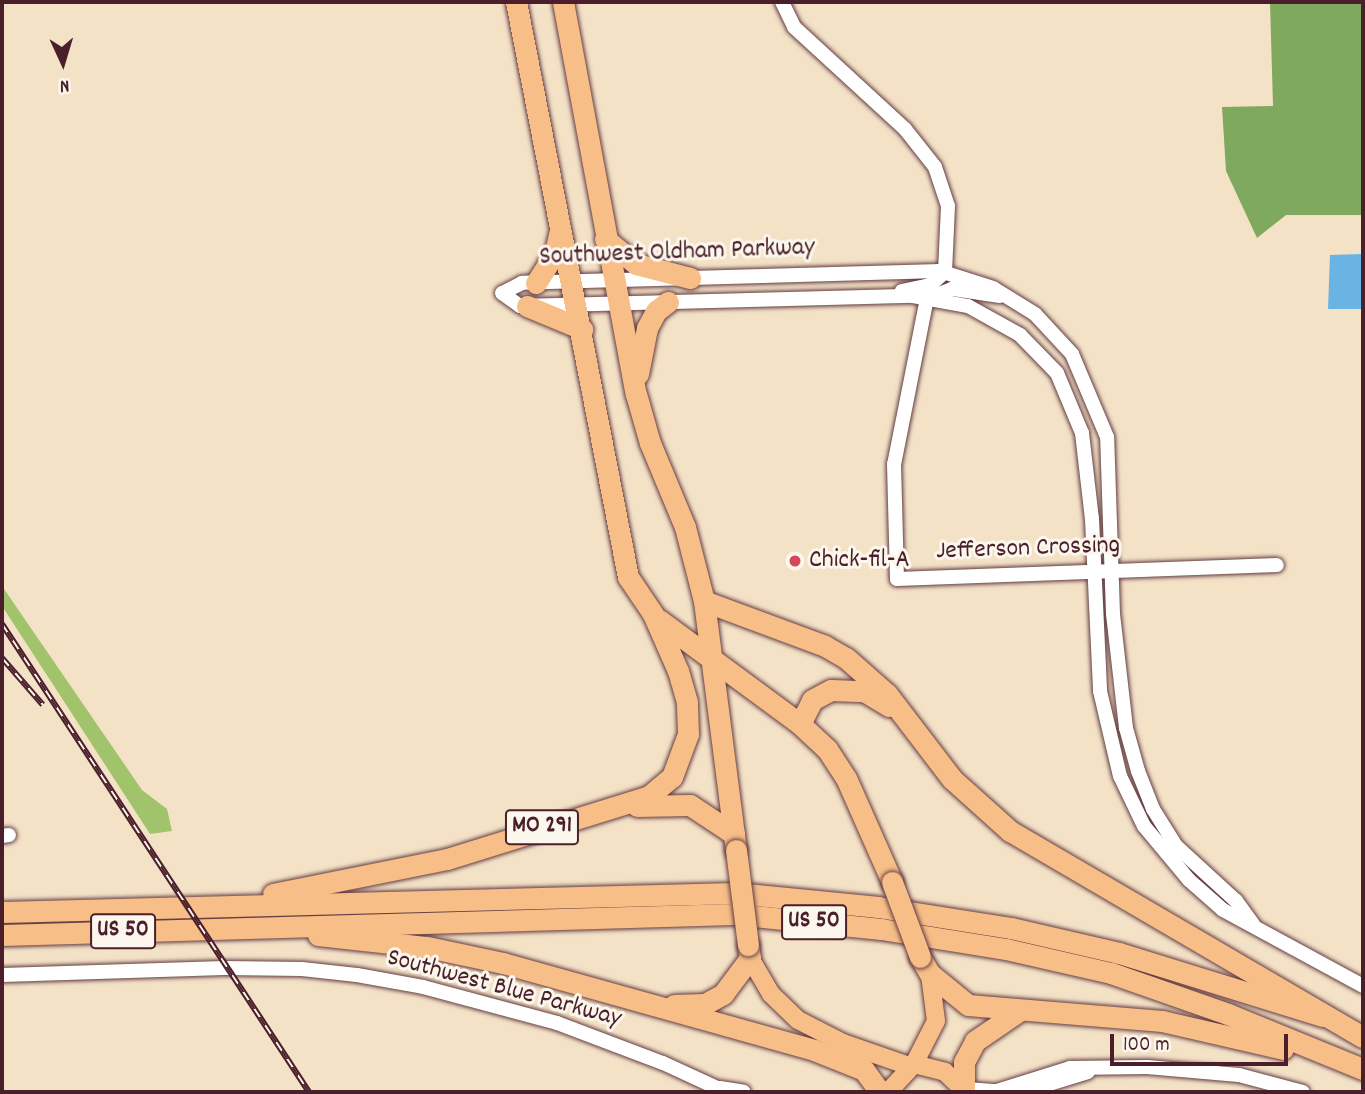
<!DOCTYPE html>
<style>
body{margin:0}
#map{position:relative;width:1365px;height:1094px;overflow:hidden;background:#f4e2c7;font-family:Dekko,sans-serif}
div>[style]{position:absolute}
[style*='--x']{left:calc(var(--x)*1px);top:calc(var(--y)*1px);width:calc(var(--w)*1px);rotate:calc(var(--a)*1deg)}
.green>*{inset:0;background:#a0c36c}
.forest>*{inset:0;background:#80a960}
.water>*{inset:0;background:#69b4e2}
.roads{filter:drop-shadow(0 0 2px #643c42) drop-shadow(0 0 2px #643c42)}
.minor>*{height:14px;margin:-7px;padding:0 7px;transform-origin:7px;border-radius:7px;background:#fff}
.major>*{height:18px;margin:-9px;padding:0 9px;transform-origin:9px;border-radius:9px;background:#f7be88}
.highway>*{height:21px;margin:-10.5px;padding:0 10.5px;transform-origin:10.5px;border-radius:10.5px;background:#f7be88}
.rail>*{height:6px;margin-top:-3px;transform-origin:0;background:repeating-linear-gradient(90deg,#fbf7ec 0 10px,#4a1f2b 0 20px);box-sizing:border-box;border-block:2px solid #4a1f2b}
.bridges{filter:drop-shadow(0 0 2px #643c42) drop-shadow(0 0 2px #643c42)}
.highway-bridge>*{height:21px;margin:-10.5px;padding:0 10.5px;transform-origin:10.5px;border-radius:10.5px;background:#f7be88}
.dots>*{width:19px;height:19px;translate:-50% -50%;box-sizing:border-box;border:4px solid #fbf7ec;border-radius:50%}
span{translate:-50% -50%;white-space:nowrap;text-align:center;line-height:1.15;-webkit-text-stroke:6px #fbf7ec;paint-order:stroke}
.shield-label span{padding:2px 5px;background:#fbf7ec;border:2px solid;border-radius:5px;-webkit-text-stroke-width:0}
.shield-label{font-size:24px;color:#4a1f2b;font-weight:700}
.street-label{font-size:26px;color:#4a1f2b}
.poi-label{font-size:26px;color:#4a1f2b}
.left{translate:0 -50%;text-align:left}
.frame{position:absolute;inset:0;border:4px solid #4a1f2b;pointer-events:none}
.north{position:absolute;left:28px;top:28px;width:70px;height:70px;-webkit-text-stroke:5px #fbf7ec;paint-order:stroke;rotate:176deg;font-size:19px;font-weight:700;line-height:28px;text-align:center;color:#4a1f2b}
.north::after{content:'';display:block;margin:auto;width:24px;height:32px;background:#4a1f2b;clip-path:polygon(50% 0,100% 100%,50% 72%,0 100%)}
.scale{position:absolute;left:1110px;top:1034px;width:178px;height:32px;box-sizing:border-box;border:4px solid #4a1f2b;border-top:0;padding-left:9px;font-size:21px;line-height:24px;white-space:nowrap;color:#4a1f2b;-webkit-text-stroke:5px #fbf7ec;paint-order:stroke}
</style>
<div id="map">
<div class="green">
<div style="clip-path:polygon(2px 586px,142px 790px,167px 809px,172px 831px,150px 834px,2px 606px)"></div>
</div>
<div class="forest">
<div style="clip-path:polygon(1270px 2px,1363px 2px,1363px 215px,1286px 215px,1257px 238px,1226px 171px,1222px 107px,1273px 106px)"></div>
</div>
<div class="water">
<div style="clip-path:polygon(1363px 254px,1363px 309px,1328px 309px,1330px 255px)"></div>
</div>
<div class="roads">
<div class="minor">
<div style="--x:782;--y:2;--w:28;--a:64"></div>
<div style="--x:794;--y:27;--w:151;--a:42.6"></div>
<div style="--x:905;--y:129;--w:48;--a:51.7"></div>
<div style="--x:935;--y:167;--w:41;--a:71.6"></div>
<div style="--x:948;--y:206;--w:66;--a:92.6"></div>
<div style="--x:945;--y:272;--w:20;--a:139"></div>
<div style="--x:930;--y:285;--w:29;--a:168"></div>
<div style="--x:1000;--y:296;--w:49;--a:-171.7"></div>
<div style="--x:952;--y:289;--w:27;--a:160"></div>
<div style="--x:927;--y:298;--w:169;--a:101.2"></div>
<div style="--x:894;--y:464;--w:115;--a:88.5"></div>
<div style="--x:897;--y:579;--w:380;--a:-2.1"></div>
<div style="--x:2;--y:836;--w:7;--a:-8"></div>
<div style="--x:1253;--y:924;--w:29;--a:-126"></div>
<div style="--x:1236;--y:901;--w:81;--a:-137.5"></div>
<div style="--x:1176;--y:846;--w:44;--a:-121.9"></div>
<div style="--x:1153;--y:809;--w:41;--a:-111.5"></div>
<div style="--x:1138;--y:771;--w:45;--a:-105.6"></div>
<div style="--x:1126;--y:728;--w:115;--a:-96.5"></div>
<div style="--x:1113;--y:614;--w:177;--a:-91.9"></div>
<div style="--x:1107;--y:437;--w:90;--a:-112.9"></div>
<div style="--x:1072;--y:354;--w:54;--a:-132.8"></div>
<div style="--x:1035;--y:314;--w:49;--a:-148.2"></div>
<div style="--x:993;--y:288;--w:56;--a:-162.2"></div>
<div style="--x:940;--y:271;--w:418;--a:178.4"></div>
<div style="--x:522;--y:283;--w:22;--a:153"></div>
<div style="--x:502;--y:293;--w:22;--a:36"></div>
<div style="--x:520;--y:306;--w:393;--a:-1.5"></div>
<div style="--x:913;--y:296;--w:56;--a:10.3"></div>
<div style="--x:968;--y:306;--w:60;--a:29.1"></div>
<div style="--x:1020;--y:335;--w:53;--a:45.8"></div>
<div style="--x:1057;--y:373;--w:65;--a:67.4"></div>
<div style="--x:1082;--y:433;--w:87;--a:83.4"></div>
<div style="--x:1092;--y:519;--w:172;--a:87.3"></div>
<div style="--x:1100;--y:691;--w:87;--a:76.8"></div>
<div style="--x:1120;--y:776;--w:55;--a:64.4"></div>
<div style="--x:1144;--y:826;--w:70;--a:50.2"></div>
<div style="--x:1189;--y:880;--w:45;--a:41.4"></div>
<div style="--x:1223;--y:910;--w:159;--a:28.5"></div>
<div style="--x:2;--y:975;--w:222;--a:-1.8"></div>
<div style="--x:224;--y:968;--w:78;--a:0.7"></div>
<div style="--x:302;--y:969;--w:55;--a:6.2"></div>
<div style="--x:357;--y:975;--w:67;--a:10.3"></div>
<div style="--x:423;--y:987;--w:139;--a:15"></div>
<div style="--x:557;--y:1023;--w:113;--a:20.7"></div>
<div style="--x:663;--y:1063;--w:69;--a:24.7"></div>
<div style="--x:720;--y:1088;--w:24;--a:9"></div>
<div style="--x:966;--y:1089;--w:31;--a:4"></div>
<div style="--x:997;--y:1091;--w:77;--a:-17.5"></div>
<div style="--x:1070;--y:1068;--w:77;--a:-0.7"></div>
<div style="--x:1147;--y:1067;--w:92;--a:5"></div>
<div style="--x:1239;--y:1075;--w:66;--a:14.9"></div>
<div style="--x:1023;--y:1092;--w:68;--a:-17.1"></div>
</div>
<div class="major">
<div style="--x:750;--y:958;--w:42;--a:59.7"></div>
<div style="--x:771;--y:994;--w:37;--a:44"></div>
<div style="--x:798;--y:1020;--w:51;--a:27.1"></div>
<div style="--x:843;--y:1043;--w:70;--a:19.2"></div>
<div style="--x:914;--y:1064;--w:48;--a:-62.9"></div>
<div style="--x:936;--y:1021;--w:47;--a:-97.3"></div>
<div style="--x:888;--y:1092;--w:38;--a:-47"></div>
<div style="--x:914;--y:1064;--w:32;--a:14"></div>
<div style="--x:945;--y:1072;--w:29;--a:44"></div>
</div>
<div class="highway">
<div style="--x:563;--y:2;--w:399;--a:79.5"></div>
<div style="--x:636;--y:394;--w:51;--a:74.1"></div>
<div style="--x:650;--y:443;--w:91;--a:67.4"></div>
<div style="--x:685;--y:527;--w:76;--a:75.6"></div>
<div style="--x:704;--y:601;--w:251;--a:82.7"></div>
<div style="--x:605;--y:239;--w:40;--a:39"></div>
<div style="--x:636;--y:264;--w:56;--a:14.5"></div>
<div style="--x:536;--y:283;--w:36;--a:-58"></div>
<div style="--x:555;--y:252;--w:23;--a:-77"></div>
<div style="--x:527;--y:306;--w:60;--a:22.7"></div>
<div style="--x:638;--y:374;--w:47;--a:-78.9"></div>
<div style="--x:647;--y:328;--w:19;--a:-62"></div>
<div style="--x:656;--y:311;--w:15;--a:-37"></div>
<div style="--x:704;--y:601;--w:129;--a:20.4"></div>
<div style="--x:825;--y:646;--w:24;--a:30"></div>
<div style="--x:846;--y:658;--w:55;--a:41.3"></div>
<div style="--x:887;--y:694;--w:107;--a:52.6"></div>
<div style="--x:952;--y:779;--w:78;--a:41.9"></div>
<div style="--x:1010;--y:831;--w:409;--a:30.3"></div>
<div style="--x:659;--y:620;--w:175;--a:36.4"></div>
<div style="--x:800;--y:724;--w:37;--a:43"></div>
<div style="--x:827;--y:749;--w:35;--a:57"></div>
<div style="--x:846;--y:778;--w:114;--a:66.1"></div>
<div style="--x:800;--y:724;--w:27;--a:-63"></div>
<div style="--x:812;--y:700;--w:21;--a:-28"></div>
<div style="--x:831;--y:690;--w:33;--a:2"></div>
<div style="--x:864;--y:691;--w:29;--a:31"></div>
<div style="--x:637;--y:806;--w:53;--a:-1.1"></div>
<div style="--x:690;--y:805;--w:53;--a:33.4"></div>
<div style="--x:273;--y:894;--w:177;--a:-11.4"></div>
<div style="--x:447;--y:859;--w:212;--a:-17.3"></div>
<div style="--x:649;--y:796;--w:30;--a:-40"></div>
<div style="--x:672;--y:777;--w:46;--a:-69.6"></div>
<div style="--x:688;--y:734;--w:32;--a:-92"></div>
<div style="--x:687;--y:702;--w:32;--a:-106"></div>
<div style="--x:678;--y:671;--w:62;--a:-113.7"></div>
<div style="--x:653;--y:614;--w:45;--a:-124"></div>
<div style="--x:628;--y:577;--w:586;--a:-101.02"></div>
<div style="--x:2;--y:912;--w:734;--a:-1.48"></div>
<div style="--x:736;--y:893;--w:143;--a:5.6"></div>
<div style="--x:878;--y:907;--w:135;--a:9"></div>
<div style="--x:1011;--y:928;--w:111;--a:13"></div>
<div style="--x:1119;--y:953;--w:213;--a:17.2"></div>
<div style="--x:2;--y:935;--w:732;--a:-1.64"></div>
<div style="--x:734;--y:914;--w:148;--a:5.8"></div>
<div style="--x:881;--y:929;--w:127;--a:9.1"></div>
<div style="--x:1006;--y:949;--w:108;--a:12.9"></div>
<div style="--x:1111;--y:973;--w:124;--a:19.3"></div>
<div style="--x:1228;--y:1014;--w:146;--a:22.2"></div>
<div style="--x:318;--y:935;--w:110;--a:6.3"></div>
<div style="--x:427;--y:947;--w:78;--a:11.9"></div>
<div style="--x:503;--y:963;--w:323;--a:15.6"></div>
<div style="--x:814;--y:1050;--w:54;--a:21.8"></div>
<div style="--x:864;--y:1070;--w:27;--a:54"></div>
<div style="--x:920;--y:957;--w:20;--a:60"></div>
<div style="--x:930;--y:974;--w:49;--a:39.2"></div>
<div style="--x:968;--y:1005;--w:195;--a:4.7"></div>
<div style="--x:1162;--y:1021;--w:124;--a:13"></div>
<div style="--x:674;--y:1005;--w:31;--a:-2"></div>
<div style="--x:705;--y:1004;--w:21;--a:-29"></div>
<div style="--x:723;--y:994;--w:45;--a:-53.1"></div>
<div style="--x:750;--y:958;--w:13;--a:-99"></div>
<div style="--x:964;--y:1087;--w:25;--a:-90"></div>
<div style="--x:964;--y:1062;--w:24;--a:-62"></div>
<div style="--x:975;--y:1041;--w:53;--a:-34.3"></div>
</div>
</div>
<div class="rail">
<div style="--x:2;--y:624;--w:560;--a:56.74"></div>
<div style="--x:2;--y:658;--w:62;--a:48.9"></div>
</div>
<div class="bridges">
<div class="highway-bridge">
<div style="--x:736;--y:850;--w:96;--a:82.8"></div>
<div style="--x:892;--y:882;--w:80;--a:69.5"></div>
</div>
</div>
<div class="dots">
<div style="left:795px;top:561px;background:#d1495b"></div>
</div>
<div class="shield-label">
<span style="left:542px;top:827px">MO 291</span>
<span style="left:814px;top:922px">US 50</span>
<span style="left:123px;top:931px">US 50</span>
</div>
<div class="street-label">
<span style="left:677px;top:253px;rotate:-2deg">Southwest Oldham Parkway</span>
<span style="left:1028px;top:549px;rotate:-2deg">Jefferson Crossing</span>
<span style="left:504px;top:989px;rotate:15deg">Southwest Blue Parkway</span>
</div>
<div class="poi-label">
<span class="left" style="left:809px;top:561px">Chick-fil-A</span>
</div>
<div class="frame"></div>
<div class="north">N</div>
<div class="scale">100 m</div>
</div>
